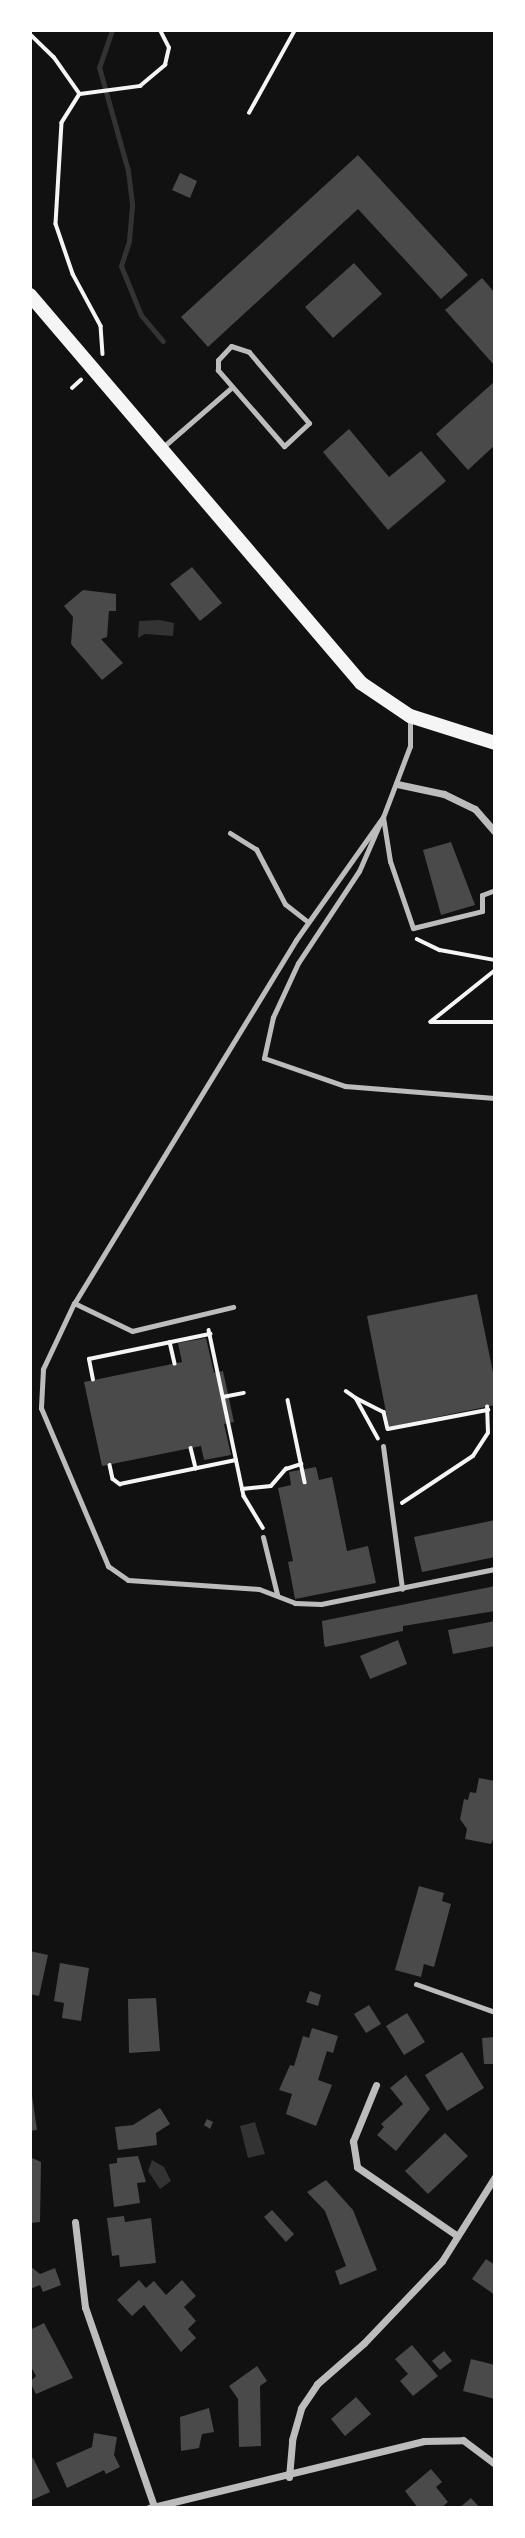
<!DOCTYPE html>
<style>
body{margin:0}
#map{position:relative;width:525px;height:2538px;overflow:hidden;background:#111;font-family:"Source Serif 4",serif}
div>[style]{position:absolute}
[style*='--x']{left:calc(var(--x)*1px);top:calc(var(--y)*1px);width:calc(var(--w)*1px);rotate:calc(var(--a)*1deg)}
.water>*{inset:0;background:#333}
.stream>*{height:5px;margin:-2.5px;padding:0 2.5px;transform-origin:2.5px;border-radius:2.5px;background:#333}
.building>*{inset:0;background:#4a4a4a}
.path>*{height:3.5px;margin:-1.75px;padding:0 1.75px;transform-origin:1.75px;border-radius:1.75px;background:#f5f5f5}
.service>*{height:5px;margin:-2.5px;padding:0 2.5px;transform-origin:2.5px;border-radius:2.5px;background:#bcbcbc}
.minor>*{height:7px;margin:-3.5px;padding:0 3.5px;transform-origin:3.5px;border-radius:3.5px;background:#bcbcbc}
.secondary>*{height:14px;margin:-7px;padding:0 7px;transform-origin:7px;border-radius:7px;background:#f5f5f5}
span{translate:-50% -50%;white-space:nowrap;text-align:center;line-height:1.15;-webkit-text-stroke:7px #fff;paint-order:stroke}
.frame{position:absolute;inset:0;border:32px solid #fff;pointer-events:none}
</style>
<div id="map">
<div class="water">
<div style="clip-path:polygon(160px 620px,174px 623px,173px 636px,145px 634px,138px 638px,139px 621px)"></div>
<div style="clip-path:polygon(255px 2122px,265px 2154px,248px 2158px,240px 2126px)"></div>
<div style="clip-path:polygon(152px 2160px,164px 2167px,171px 2181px,160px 2189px,148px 2171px)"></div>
</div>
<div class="stream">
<div style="--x:112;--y:30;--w:39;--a:109"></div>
<div style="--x:99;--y:67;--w:108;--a:74.4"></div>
<div style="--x:128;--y:171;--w:35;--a:83"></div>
<div style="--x:132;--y:206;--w:35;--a:95"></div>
<div style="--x:129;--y:241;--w:26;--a:108"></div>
<div style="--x:121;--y:266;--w:53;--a:67.8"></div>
<div style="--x:141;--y:315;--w:34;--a:50"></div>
</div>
<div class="building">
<div style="clip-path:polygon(358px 155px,468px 275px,441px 299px,358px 209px,208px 347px,181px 317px)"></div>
<div style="clip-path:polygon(180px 173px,197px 181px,190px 198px,172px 190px)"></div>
<div style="clip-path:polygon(354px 263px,382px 294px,333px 338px,305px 307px)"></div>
<div style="clip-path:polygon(482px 278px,495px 293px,495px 366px,445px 310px)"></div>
<div style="clip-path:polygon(495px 381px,495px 445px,468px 470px,436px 434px)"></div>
<div style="clip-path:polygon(349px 429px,389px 477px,421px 451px,446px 481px,388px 530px,323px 452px)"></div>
<div style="clip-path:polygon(192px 567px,222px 603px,200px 621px,170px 584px)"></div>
<div style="clip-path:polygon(83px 590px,116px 594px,116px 611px,109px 611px,107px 637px,101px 639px,123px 663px,102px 680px,71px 644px,73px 617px,64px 606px)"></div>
<div style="clip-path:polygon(451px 842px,475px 905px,441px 915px,423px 850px)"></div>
<div style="clip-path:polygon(477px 1294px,495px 1382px,495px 1405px,389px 1427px,367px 1316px)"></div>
<div style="clip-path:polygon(206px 1338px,214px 1373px,223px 1371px,234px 1422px,224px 1424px,231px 1455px,204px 1460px,201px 1446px,102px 1466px,84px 1382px,182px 1362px,178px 1343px)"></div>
<div style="clip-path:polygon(316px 1467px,319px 1480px,332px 1477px,347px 1551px,368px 1546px,376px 1583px,295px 1599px,288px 1562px,293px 1561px,278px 1488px,291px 1485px,289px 1472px)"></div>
<div style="clip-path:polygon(495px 1520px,495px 1557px,422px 1572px,414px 1537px)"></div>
<div style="clip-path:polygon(495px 1586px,495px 1611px,403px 1626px,403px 1631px,325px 1647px,324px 1643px,322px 1621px)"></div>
<div style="clip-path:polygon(495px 1621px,495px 1646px,453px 1654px,448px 1630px)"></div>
<div style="clip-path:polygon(398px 1640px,407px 1664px,370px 1679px,360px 1656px)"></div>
<div style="clip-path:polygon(479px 1778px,495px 1781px,495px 1835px,491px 1844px,465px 1839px,467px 1829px,460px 1819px,464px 1799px,468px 1800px,470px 1792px,476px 1793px)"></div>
<div style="clip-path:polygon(419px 1886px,444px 1893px,442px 1901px,451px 1904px,434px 1967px,424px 1964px,421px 1977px,395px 1970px)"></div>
<div style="clip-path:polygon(30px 1951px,48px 1955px,39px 1996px,30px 1994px)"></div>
<div style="clip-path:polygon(60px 1963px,89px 1968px,81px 2021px,62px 2018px,64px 2003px,54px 2001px)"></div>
<div style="clip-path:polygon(310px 1991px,321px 1995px,318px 2006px,306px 2002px)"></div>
<div style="clip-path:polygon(156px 1998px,160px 2051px,129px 2053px,128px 1999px)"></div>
<div style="clip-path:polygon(369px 2005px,381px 2024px,366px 2033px,354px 2014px)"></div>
<div style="clip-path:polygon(407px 2013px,425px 2042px,404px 2055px,386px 2026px)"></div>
<div style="clip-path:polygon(312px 2028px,338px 2036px,333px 2053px,327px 2051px,318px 2080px,332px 2085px,316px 2126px,286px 2114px,292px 2094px,279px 2090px,290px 2065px,294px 2066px,303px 2036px,309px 2038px)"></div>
<div style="clip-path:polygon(495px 2037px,495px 2064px,484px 2064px,482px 2038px)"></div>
<div style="clip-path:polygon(462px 2052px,484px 2088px,447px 2111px,425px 2075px)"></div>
<div style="clip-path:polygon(406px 2075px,430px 2109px,396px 2151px,377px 2135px,384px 2127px,381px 2124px,403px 2104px,390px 2088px)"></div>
<div style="clip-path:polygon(30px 2082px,37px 2130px,30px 2131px)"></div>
<div style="clip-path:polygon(160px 2108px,170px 2124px,156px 2133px,157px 2145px,118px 2150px,115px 2127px,133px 2125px)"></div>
<div style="clip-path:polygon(207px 2119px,213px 2122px,210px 2129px,204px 2125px)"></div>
<div style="clip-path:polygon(445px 2133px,468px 2156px,428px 2194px,405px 2171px)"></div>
<div style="clip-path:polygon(138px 2156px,146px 2182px,137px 2183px,140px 2203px,114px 2207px,109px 2164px,117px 2163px,117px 2158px)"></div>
<div style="clip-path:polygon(30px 2157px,41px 2162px,40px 2222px,30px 2223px)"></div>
<div style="clip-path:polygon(326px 2180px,353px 2210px,377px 2270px,340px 2285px,335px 2271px,346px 2266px,325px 2211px,307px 2192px)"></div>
<div style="clip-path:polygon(272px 2210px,294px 2234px,286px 2242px,264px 2217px)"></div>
<div style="clip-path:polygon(124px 2216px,125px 2222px,151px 2218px,156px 2263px,120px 2267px,119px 2255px,112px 2256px,107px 2218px)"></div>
<div style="clip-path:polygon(486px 2259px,495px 2265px,495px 2295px,472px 2279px)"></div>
<div style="clip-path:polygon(30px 2266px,40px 2274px,55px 2268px,61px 2285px,43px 2292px,40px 2285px,30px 2289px)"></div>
<div style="clip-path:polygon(139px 2280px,146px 2288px,154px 2281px,166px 2295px,182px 2280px,196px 2296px,184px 2307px,196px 2321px,188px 2329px,196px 2338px,181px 2352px,144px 2305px,132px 2316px,117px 2300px)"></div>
<div style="clip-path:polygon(44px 2323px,73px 2378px,36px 2394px,30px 2382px,36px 2376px,30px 2365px,30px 2330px)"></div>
<div style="clip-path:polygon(412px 2345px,438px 2376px,413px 2396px,400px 2381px,408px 2374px,395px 2359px)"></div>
<div style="clip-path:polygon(444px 2351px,452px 2361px,440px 2370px,432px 2361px)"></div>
<div style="clip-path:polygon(471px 2359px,495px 2365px,495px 2399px,463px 2391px)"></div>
<div style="clip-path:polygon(257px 2366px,267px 2381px,260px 2386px,261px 2446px,239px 2447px,238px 2399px,229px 2386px)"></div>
<div style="clip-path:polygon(356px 2397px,371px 2414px,345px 2436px,331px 2419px)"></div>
<div style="clip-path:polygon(209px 2408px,214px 2432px,202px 2434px,199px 2448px,181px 2451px,180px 2417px)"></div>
<div style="clip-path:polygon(94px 2433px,117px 2437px,114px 2455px,120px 2467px,106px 2474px,104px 2470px,67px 2488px,56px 2463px,92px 2447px)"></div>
<div style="clip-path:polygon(33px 2458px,50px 2492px,30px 2501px,30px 2459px)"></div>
<div style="clip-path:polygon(431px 2469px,442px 2482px,436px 2487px,448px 2502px,441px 2508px,418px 2508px,405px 2491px)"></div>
<div style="clip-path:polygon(471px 2498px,480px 2508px,459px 2508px)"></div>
</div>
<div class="path">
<div style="--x:30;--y:34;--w:33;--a:44"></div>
<div style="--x:54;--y:57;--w:45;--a:54.9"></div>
<div style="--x:80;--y:94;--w:34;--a:122"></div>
<div style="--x:62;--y:123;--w:101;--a:93.4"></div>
<div style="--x:56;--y:224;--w:53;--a:71.2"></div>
<div style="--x:73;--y:274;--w:59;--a:61.7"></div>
<div style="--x:101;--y:326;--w:28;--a:86"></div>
<div style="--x:80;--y:94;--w:61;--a:-7.6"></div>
<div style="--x:140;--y:86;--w:33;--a:-40"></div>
<div style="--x:165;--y:65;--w:17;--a:-77"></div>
<div style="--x:169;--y:48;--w:20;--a:-117"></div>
<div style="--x:249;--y:113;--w:95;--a:-61"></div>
<div style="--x:72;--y:388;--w:12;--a:-42"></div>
<div style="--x:417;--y:939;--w:25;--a:26"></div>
<div style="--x:440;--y:950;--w:56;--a:10.3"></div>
<div style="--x:495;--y:971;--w:82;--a:141.4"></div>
<div style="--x:431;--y:1022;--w:64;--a:0"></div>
<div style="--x:209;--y:1330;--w:170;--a:78.1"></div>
<div style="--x:244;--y:1496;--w:37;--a:59"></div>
<div style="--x:170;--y:1342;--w:22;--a:77"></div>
<div style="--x:93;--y:1380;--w:21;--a:-101"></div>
<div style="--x:89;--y:1359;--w:124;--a:-11.7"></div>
<div style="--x:346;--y:1391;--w:12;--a:35"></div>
<div style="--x:356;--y:1398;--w:46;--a:61.2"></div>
<div style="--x:223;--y:1397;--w:21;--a:-11"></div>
<div style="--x:356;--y:1398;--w:31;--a:27"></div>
<div style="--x:384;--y:1412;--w:17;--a:77"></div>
<div style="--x:388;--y:1429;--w:102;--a:-10.8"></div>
<div style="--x:288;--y:1400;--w:84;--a:78.3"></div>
<div style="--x:191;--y:1448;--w:21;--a:76"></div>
<div style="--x:110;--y:1465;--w:14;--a:78"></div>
<div style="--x:113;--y:1479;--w:9;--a:36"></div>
<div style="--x:120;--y:1484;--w:118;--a:-11.7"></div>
<div style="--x:242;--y:1489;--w:29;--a:-6"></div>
<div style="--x:271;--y:1486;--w:23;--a:-49"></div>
<div style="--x:286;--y:1469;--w:16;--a:-18"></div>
<div style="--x:402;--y:1503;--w:85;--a:-33.5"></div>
<div style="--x:473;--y:1456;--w:27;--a:-57"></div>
<div style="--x:488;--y:1433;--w:26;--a:-92"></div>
</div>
<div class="service">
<div style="--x:231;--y:346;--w:19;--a:18"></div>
<div style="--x:249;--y:352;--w:93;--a:49.8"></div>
<div style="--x:309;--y:423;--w:34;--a:137"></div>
<div style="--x:284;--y:446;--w:101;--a:-131"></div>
<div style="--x:218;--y:370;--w:10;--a:-90"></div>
<div style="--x:218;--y:360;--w:19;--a:-47"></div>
<div style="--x:163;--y:447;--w:91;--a:-41"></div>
<div style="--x:410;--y:718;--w:28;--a:90"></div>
<div style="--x:410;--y:746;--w:76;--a:110.8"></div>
<div style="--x:383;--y:817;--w:151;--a:125.3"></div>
<div style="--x:296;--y:940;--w:426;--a:121.4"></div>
<div style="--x:74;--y:1303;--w:73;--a:115.2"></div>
<div style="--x:43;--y:1369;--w:39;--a:93"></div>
<div style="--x:41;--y:1408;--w:172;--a:67"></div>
<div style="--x:108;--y:1566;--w:24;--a:35"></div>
<div style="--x:128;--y:1580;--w:131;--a:3.9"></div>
<div style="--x:259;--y:1589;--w:39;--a:21"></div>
<div style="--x:295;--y:1603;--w:26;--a:2"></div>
<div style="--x:321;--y:1604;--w:177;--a:-11.4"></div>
<div style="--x:383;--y:817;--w:45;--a:81"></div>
<div style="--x:390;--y:861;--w:71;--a:71.1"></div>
<div style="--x:413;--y:928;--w:71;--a:-13.8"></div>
<div style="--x:482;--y:911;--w:16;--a:-90"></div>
<div style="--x:482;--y:895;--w:14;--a:-21"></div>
<div style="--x:380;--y:823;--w:52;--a:113.6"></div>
<div style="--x:359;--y:871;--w:110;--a:123.5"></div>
<div style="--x:298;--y:963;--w:60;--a:114.8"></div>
<div style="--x:273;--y:1017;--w:42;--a:102.4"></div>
<div style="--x:264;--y:1058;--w:86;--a:19.1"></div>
<div style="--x:345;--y:1086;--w:150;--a:4.6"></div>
<div style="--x:230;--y:833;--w:31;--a:32"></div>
<div style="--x:256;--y:849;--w:62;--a:62.2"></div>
<div style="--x:285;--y:904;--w:29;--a:38"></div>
<div style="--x:74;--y:1303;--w:64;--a:25.8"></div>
<div style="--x:132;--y:1331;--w:104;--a:-13.4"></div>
<div style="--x:383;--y:1446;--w:144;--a:82.4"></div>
<div style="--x:263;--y:1537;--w:59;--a:76.2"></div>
<div style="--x:416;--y:1984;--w:84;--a:19.5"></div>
</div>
<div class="minor">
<div style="--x:397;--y:784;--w:48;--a:12"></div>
<div style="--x:444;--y:794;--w:34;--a:26"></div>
<div style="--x:475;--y:809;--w:30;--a:49"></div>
<div style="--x:376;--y:2085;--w:61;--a:112.3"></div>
<div style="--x:353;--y:2141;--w:26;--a:81"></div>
<div style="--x:357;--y:2167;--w:120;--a:34.5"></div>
<div style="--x:75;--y:2222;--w:86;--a:83.3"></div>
<div style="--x:85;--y:2307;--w:211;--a:70.9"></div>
<div style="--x:289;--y:2477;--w:37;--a:-85"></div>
<div style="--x:292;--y:2440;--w:33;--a:-74"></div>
<div style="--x:301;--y:2408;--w:29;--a:-56"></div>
<div style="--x:317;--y:2384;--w:62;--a:-41.1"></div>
<div style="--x:364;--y:2343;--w:113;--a:-46.4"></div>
<div style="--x:442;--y:2261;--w:99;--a:-57.8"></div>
<div style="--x:149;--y:2508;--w:283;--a:-13.7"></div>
<div style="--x:424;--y:2441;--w:39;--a:-1"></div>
<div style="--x:463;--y:2440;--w:40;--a:37"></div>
</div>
<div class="secondary">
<div style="--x:30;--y:295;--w:510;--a:49.53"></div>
<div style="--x:361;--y:683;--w:59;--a:34"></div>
<div style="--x:410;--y:716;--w:89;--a:17.6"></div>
</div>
<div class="frame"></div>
</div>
